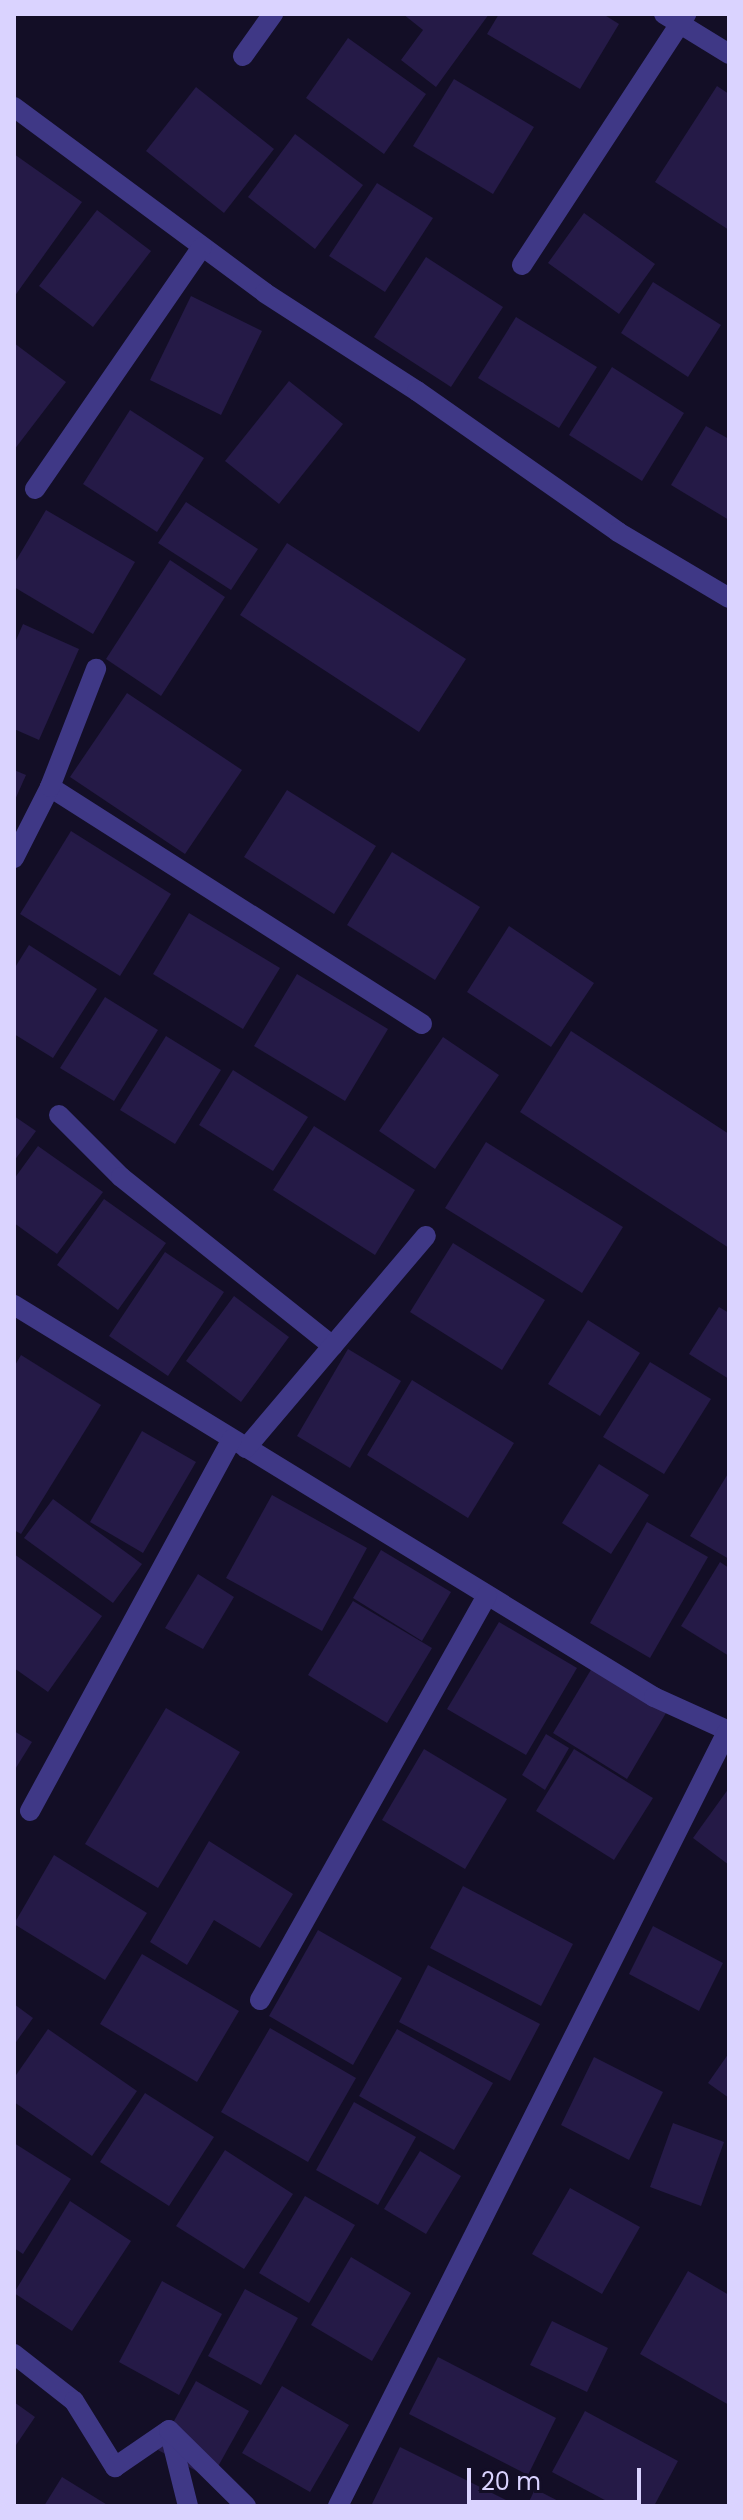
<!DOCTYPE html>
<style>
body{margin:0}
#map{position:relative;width:743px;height:2520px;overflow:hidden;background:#130e26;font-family:Poppins,sans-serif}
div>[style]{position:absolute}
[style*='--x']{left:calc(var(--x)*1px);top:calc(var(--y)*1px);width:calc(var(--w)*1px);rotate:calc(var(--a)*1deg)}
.building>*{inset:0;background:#251a47}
.minor>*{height:20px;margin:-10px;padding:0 10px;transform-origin:10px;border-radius:10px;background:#3f3886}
span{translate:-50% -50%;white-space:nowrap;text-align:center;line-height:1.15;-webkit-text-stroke:6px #130e26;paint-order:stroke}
.frame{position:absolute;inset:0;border:16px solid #dad3ff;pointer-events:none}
.scale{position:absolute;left:467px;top:2468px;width:174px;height:36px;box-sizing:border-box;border:4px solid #dad3ff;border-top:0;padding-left:10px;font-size:24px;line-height:28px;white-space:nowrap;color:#dad3ff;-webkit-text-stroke:6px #130e26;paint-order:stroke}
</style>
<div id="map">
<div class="building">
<div style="clip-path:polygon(403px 14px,489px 14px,436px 87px,401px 60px,423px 30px)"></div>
<div style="clip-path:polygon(499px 14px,603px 14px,619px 24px,580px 89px,487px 34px)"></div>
<div style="clip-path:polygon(348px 38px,426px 94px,384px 154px,306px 98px)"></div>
<div style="clip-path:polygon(454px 79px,534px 127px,493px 194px,413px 146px)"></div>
<div style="clip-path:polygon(717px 86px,729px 94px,729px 230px,655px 182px)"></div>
<div style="clip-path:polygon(196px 87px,274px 149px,224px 213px,146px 151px)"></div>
<div style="clip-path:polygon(295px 134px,363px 185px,315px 249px,248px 197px)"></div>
<div style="clip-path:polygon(14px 154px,82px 202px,14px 297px)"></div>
<div style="clip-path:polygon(377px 183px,433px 218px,385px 292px,329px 256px)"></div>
<div style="clip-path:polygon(97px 210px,151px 251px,93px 327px,39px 286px)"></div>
<div style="clip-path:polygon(584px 213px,655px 264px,619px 314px,548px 263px)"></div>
<div style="clip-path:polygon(426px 257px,503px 307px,451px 387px,374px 337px)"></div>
<div style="clip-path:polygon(653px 282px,721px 325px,688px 377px,621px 333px)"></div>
<div style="clip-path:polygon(191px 296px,262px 331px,221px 415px,150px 380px)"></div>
<div style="clip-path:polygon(516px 317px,597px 367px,559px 428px,478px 378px)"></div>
<div style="clip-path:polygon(14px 343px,66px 382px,14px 450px)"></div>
<div style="clip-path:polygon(612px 367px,684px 413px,642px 481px,569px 435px)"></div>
<div style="clip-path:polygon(289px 381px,343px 424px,279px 504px,225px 461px)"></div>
<div style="clip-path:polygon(130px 410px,204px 458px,157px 532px,83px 484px)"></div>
<div style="clip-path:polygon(706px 426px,729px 439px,729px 520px,671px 485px)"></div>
<div style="clip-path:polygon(186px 502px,258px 549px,231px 590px,158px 543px)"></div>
<div style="clip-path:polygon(46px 510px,135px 562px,93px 634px,14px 587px,14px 564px)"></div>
<div style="clip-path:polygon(287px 543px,466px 659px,419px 732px,240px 615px)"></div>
<div style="clip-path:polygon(170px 560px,225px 597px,161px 696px,106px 659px)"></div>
<div style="clip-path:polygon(23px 624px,79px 649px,39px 740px,14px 729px,14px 645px)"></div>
<div style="clip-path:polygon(127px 693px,242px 770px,185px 854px,70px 777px)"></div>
<div style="clip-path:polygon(14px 770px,26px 775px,14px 802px)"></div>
<div style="clip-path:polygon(287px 790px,376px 846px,334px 914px,244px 857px)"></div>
<div style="clip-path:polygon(71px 831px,171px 894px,120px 976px,20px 914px)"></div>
<div style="clip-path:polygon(392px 852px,480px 907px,435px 980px,347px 925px)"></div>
<div style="clip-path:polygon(189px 913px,280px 968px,243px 1029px,153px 974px)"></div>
<div style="clip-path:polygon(509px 926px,594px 983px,551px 1047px,467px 992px)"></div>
<div style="clip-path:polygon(29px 945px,97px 989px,53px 1058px,14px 1034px,14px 969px)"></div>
<div style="clip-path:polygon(297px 974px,388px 1029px,345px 1101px,254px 1046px)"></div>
<div style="clip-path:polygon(105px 997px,158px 1030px,114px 1101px,60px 1068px)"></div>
<div style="clip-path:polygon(571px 1031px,729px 1134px,729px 1248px,520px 1112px)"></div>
<div style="clip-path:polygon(166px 1036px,221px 1070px,175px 1144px,120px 1110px)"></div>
<div style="clip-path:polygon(443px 1037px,499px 1075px,435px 1169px,379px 1131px)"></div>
<div style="clip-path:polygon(233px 1070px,308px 1117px,273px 1171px,199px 1125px)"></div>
<div style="clip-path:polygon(14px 1116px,36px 1131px,14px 1161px)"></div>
<div style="clip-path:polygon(314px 1126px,415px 1190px,375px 1255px,273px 1190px)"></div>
<div style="clip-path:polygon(486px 1142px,623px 1227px,582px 1293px,445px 1208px)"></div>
<div style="clip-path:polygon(38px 1146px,103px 1192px,57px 1254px,14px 1223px,14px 1179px)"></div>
<div style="clip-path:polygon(104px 1199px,166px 1243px,118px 1310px,57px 1265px)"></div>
<div style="clip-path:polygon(453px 1243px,545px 1300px,502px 1370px,410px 1312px)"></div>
<div style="clip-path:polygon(165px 1252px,224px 1292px,168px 1376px,109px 1336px)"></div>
<div style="clip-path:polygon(234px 1296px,289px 1337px,241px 1402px,186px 1361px)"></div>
<div style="clip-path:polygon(719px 1307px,729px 1313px,729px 1379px,689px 1354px)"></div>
<div style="clip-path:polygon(588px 1320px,640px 1353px,600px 1416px,548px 1384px)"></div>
<div style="clip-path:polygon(348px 1349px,401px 1381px,350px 1468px,297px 1436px)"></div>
<div style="clip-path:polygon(21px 1355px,101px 1405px,21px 1534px,14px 1530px,14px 1367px)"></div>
<div style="clip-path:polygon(650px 1362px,711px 1399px,664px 1474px,603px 1437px)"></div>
<div style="clip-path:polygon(412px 1380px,514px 1443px,468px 1518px,367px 1455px)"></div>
<div style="clip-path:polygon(142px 1431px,196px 1462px,143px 1553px,90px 1522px)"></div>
<div style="clip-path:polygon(599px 1464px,649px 1495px,611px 1554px,562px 1523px)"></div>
<div style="clip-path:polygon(729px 1472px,729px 1559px,690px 1536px)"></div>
<div style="clip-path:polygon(272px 1495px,367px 1548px,322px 1631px,226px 1578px)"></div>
<div style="clip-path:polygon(53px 1499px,142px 1564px,113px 1603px,24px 1538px)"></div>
<div style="clip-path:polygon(647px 1522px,708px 1557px,650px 1658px,590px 1623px)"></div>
<div style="clip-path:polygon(381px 1550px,451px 1592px,422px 1641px,353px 1598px)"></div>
<div style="clip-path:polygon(14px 1554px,102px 1616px,48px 1692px,14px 1668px)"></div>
<div style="clip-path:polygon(720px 1562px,729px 1568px,729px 1656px,681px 1626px)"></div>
<div style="clip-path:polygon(198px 1574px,234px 1597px,203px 1649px,165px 1628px)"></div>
<div style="clip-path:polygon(353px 1601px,432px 1648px,387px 1723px,308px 1675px)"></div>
<div style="clip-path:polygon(499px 1622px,577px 1668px,526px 1755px,447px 1709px)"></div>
<div style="clip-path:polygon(592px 1668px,666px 1713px,627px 1779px,553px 1733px)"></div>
<div style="clip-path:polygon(166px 1708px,240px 1752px,158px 1888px,85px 1844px)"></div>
<div style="clip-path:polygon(14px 1731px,32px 1742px,14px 1771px)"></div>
<div style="clip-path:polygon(546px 1734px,569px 1748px,545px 1790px,522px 1775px)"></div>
<div style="clip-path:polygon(424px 1749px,507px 1799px,465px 1869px,382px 1820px)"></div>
<div style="clip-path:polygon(574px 1749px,653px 1798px,614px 1860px,536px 1811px)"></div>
<div style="clip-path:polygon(729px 1788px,729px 1865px,693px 1838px)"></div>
<div style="clip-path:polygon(209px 1841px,293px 1894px,260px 1948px,214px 1920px,187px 1965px,150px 1942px)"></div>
<div style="clip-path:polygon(54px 1855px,147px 1913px,105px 1980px,14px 1924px)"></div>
<div style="clip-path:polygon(463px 1886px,573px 1944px,541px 2006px,430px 1948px)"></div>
<div style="clip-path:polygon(653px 1926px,723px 1963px,699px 2011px,629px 1974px)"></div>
<div style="clip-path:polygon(318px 1930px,402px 1978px,353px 2065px,269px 2016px)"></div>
<div style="clip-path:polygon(142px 1954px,239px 2011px,197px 2082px,100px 2024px)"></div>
<div style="clip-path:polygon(428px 1965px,540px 2024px,510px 2081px,399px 2022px)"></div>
<div style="clip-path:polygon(14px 2004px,33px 2018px,14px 2045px)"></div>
<div style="clip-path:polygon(270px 2028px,356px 2078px,308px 2162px,221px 2112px)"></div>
<div style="clip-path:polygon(48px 2029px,137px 2091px,92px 2156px,14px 2102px,14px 2078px)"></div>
<div style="clip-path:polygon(397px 2029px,493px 2083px,454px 2150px,359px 2096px)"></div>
<div style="clip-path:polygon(729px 2053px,729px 2098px,708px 2083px)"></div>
<div style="clip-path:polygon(594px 2057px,663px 2092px,629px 2160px,561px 2125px)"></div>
<div style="clip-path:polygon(145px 2093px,214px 2137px,169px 2206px,100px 2162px)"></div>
<div style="clip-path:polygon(354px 2102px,416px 2137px,378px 2205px,316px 2170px)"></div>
<div style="clip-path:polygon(673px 2123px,724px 2142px,701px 2206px,650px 2187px)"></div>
<div style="clip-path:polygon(14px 2143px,71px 2179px,23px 2254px,14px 2248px)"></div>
<div style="clip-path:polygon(225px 2150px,293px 2194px,244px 2269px,176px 2226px)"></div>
<div style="clip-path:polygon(420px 2151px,461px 2176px,426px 2234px,384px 2209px)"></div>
<div style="clip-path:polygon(570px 2188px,640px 2227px,602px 2294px,532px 2254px)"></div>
<div style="clip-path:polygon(305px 2196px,355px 2225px,309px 2303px,259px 2273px)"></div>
<div style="clip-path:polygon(70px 2201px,131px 2241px,72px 2331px,14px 2293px)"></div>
<div style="clip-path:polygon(351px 2257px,411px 2293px,372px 2361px,311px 2325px)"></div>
<div style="clip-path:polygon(688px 2271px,729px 2295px,729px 2405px,640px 2354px)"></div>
<div style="clip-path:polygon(162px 2281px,222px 2314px,179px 2395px,119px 2362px)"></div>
<div style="clip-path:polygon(245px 2289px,298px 2318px,261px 2385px,208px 2356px)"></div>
<div style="clip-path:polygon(552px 2321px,608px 2348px,587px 2392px,530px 2365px)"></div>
<div style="clip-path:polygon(438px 2357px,556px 2418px,528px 2475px,409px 2414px)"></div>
<div style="clip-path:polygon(196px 2381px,249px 2411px,211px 2479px,158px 2450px)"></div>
<div style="clip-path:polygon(282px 2386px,349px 2425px,310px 2492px,242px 2453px)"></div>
<div style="clip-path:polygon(14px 2402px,35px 2417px,14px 2448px)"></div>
<div style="clip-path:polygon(585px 2411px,678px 2461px,654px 2506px,616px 2506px,552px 2472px)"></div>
<div style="clip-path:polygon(400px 2447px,510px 2502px,508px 2506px,371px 2506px)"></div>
<div style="clip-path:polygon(62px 2477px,109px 2506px,44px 2506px)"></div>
<div style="clip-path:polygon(535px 2489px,568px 2506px,527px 2506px)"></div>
</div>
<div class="minor">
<div style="--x:664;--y:14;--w:76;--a:31.6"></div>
<div style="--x:243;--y:56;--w:52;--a:-54.5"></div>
<div style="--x:14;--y:107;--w:312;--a:36.5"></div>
<div style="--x:265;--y:293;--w:181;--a:32.8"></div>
<div style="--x:417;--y:391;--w:246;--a:35"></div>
<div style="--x:618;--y:532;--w:129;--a:30.7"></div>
<div style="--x:522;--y:265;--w:300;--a:-56.8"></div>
<div style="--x:35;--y:489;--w:294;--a:-55.4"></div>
<div style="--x:50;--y:787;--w:441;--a:32.5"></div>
<div style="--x:14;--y:858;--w:80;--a:-63.1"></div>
<div style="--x:50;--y:787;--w:127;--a:-68.7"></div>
<div style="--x:59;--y:1115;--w:88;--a:45"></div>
<div style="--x:121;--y:1177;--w:271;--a:38.6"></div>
<div style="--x:14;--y:1305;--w:751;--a:31.49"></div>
<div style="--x:654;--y:1697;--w:82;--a:24.4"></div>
<div style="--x:246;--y:1448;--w:278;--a:-49.7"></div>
<div style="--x:30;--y:1811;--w:423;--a:-61.5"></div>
<div style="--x:260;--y:2000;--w:464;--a:-60.7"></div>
<div style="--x:14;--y:2354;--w:76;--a:38.1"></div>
<div style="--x:74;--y:2401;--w:78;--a:58.2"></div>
<div style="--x:115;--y:2467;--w:65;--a:-34.4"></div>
<div style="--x:188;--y:2506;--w:78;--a:-104"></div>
<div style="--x:169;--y:2430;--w:108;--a:44.6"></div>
<div style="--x:338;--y:2506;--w:866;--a:-63.32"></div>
</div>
<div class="frame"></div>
<div class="scale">20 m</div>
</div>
